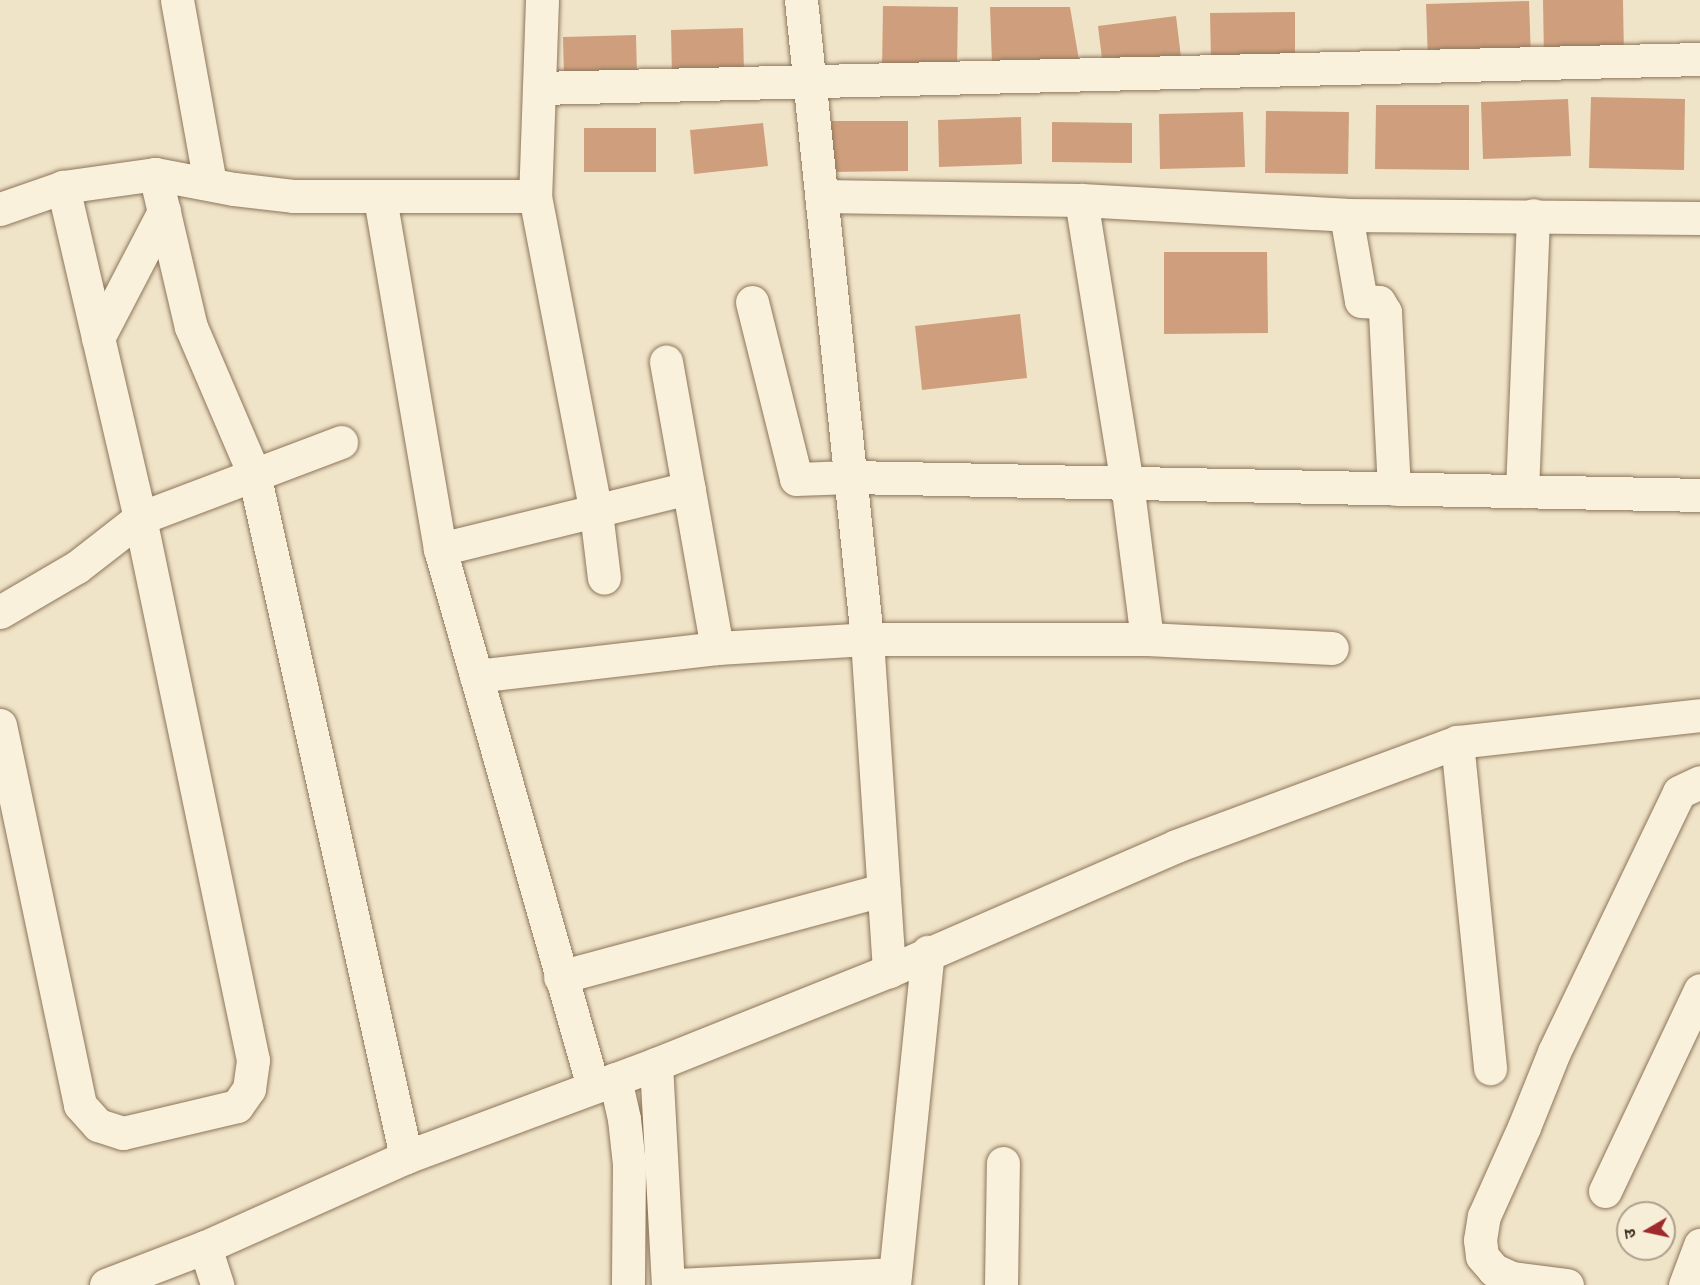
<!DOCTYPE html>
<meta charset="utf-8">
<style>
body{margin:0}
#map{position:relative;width:1700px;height:1285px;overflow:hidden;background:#f0e4c8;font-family:Bitter,"Noto Sans Devanagari",serif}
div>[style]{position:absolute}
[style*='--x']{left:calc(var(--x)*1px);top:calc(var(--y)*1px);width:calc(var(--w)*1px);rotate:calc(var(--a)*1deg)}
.building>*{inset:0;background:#cf9f7d}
.roads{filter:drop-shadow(0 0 2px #8d765c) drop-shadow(0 0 2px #8d765c)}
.street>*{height:33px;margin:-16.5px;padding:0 16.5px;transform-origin:16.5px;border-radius:16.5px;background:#faf1dc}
.secondary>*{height:33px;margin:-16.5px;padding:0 16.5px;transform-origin:16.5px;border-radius:16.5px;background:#faf1dc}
span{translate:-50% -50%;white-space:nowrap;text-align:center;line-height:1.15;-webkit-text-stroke:4.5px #f7eed8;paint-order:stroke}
.north{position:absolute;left:1616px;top:1201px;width:60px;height:60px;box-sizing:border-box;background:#f7eed8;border:2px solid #ada18e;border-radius:50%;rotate:261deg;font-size:16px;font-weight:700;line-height:24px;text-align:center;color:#3d2e20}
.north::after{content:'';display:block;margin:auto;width:21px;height:27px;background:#9e2a2b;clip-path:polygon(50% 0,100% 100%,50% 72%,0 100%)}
</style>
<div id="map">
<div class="building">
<div style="clip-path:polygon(1543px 0,1623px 0,1624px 57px,1544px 59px)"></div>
<div style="clip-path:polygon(1529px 1px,1531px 58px,1428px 62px,1426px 4px)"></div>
<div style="clip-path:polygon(883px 6px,958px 7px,957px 70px,882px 69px)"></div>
<div style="clip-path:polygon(990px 7px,1070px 7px,1080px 66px,992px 64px)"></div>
<div style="clip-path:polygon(1295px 12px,1295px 61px,1211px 61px,1210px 13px)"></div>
<div style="clip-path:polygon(1176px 16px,1181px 57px,1103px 67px,1098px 26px)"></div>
<div style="clip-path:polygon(743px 28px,744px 74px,672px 76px,671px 30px)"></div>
<div style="clip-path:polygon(636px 35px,637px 76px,564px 78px,563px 37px)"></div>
<div style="clip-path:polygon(1591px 97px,1685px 99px,1684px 170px,1589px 168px)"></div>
<div style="clip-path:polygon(1568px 99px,1571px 156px,1483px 159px,1481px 102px)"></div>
<div style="clip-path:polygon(1376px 105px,1469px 105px,1469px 170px,1375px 169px)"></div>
<div style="clip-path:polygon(1266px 111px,1349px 112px,1348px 174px,1265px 173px)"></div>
<div style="clip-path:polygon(1243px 112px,1245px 167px,1160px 169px,1159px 114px)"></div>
<div style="clip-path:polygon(1021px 117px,1022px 164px,939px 167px,938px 120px)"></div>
<div style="clip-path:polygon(831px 121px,908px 121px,908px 171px,831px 172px)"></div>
<div style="clip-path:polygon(1052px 122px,1132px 123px,1132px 163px,1052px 162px)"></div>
<div style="clip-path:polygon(763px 123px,768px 166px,694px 174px,690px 130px)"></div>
<div style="clip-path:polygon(584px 128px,656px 128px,656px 172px,584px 172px)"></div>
<div style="clip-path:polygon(1164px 252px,1267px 252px,1268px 333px,1164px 334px)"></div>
<div style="clip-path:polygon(1020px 314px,1027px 378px,922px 390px,915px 326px)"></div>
</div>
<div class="roads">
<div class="street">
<div style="--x:177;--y:0;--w:187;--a:79.8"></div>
<div style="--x:542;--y:0;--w:196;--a:92"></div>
<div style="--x:535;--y:196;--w:322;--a:79.1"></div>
<div style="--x:596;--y:512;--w:66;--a:83.1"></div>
<div style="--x:801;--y:0;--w:642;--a:84.1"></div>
<div style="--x:867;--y:639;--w:333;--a:86.2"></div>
<div style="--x:539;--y:88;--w:1161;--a:-1.43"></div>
<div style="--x:155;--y:174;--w:157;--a:76.8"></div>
<div style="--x:191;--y:327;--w:160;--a:66.8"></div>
<div style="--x:254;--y:474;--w:700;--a:77.45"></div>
<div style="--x:821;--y:196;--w:260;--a:0.9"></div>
<div style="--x:1081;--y:200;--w:265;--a:3.2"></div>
<div style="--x:1346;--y:215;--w:354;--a:0.5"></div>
<div style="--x:380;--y:198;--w:356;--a:80.3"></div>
<div style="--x:440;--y:549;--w:559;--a:74.12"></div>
<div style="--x:1081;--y:200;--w:287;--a:80.8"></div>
<div style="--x:1127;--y:483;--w:157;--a:82.7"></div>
<div style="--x:0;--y:209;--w:67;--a:-19.2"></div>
<div style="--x:63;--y:187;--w:93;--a:-8"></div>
<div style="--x:155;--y:174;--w:80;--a:10.8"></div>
<div style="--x:234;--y:189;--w:59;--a:6.8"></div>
<div style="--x:293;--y:196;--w:242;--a:0"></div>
<div style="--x:1346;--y:215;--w:87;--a:80.1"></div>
<div style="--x:1361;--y:301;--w:18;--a:3"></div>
<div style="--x:1379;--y:302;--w:12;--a:59"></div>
<div style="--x:1385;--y:312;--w:177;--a:87.1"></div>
<div style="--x:752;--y:302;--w:182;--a:76"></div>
<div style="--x:796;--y:479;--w:55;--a:-2.1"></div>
<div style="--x:851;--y:477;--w:849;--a:1.21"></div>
<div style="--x:98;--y:338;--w:143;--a:-62.5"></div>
<div style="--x:1522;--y:491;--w:276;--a:-87.7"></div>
<div style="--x:440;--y:549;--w:256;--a:-13.8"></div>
<div style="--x:0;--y:612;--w:89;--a:-30.3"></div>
<div style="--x:77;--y:567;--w:80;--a:-37.9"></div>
<div style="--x:140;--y:518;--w:215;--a:-20.7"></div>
<div style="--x:717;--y:648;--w:150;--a:-3.4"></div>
<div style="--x:867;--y:639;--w:280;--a:0"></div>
<div style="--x:1147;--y:639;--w:185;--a:2.8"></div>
<div style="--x:476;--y:676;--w:243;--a:-6.6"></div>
<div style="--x:717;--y:648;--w:291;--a:-100.1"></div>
<div style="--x:0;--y:725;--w:388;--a:78.1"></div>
<div style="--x:80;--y:1105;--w:27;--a:48"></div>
<div style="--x:98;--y:1125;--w:26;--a:18"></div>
<div style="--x:123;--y:1133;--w:117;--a:-13.3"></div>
<div style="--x:237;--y:1106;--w:21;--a:-55"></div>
<div style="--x:249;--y:1089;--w:29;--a:-82"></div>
<div style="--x:253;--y:1060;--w:554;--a:-101.78"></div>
<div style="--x:140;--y:518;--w:340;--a:-103.1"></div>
<div style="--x:1457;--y:742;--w:328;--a:84.2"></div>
<div style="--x:560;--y:977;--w:335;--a:-15.1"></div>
<div style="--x:656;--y:1064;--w:221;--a:86.9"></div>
<div style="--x:615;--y:1079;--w:41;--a:77.3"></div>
<div style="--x:624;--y:1119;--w:45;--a:83.7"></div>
<div style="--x:629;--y:1164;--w:121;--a:90.5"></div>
<div style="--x:1605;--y:1191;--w:222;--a:-64.7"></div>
<div style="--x:205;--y:1247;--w:40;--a:72"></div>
<div style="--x:679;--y:1285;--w:216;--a:-2.9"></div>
<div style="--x:894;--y:1285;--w:335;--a:-84.2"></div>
<div style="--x:1001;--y:1285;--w:122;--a:-89.1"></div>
<div style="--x:1567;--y:1285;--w:55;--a:-172.7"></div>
<div style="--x:1512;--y:1278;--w:20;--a:-156"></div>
<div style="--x:1494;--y:1270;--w:18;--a:-131"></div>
<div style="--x:1482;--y:1256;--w:16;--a:-97"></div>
<div style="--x:1480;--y:1240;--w:24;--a:-81"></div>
<div style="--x:1484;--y:1216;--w:98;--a:-65.8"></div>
<div style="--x:1524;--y:1127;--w:81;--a:-68.2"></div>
<div style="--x:1554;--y:1052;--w:288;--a:-64.3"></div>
<div style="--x:1679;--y:792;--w:23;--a:-25"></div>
<div style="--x:1685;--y:1285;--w:43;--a:-69.4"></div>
</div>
<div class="secondary">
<div style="--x:106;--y:1285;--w:106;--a:-21"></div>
<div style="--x:205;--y:1247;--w:220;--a:-24.1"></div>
<div style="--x:406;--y:1157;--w:267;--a:-20.4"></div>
<div style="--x:656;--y:1064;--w:251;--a:-21.8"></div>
<div style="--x:889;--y:971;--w:313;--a:-23.5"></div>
<div style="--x:1176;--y:846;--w:300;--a:-20.3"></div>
<div style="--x:1457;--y:742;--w:244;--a:-6.3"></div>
</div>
</div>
<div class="north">उ</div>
</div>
